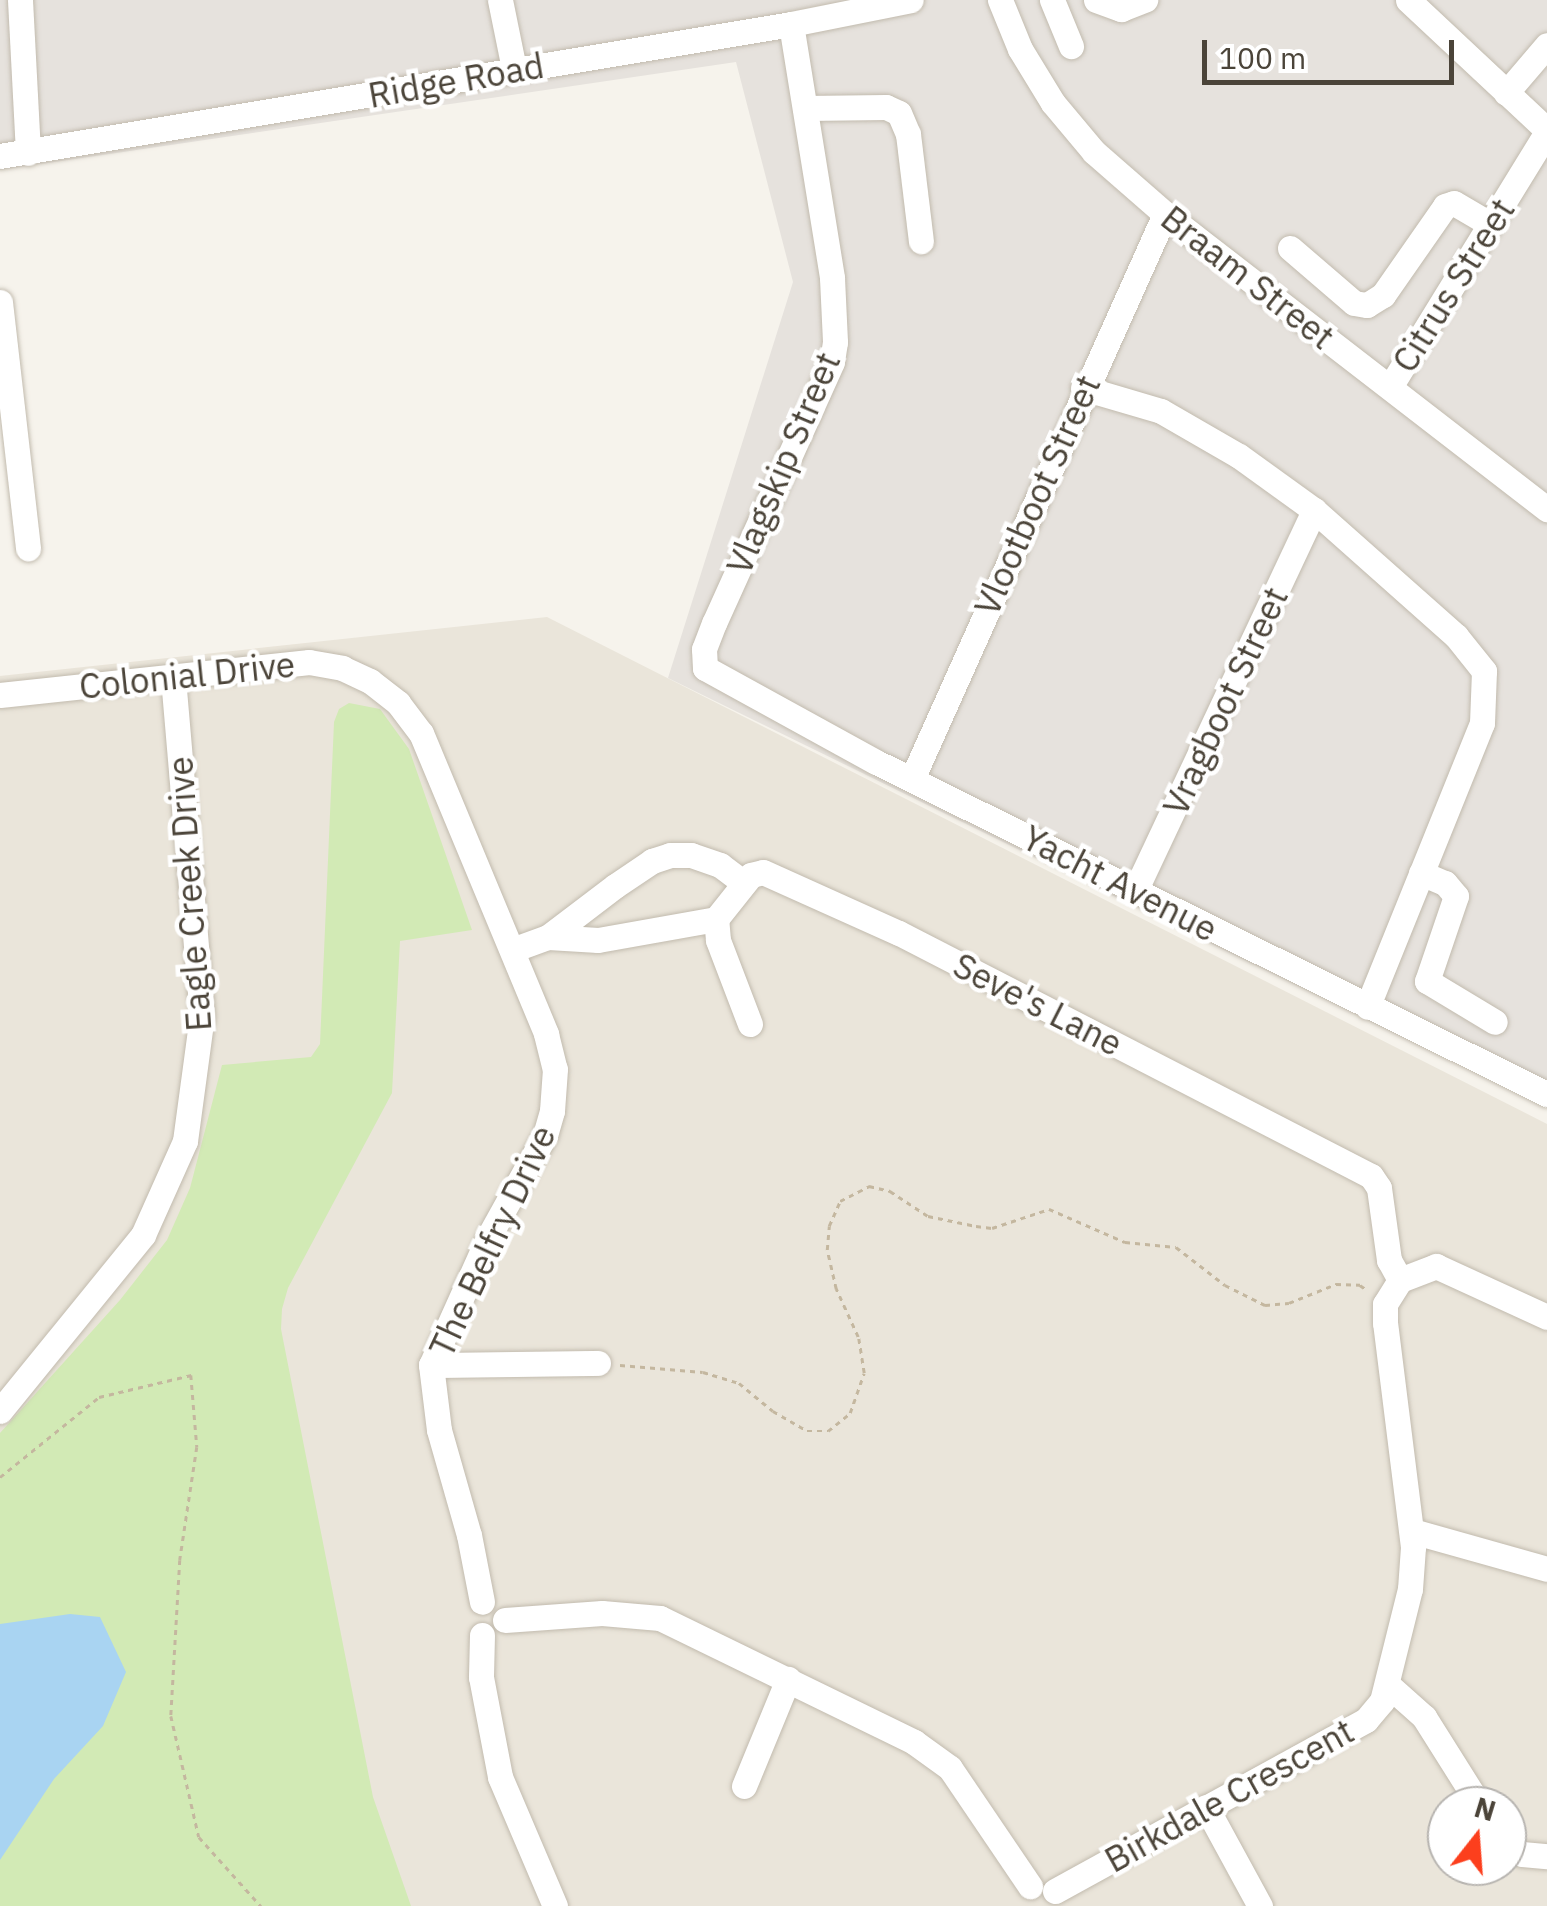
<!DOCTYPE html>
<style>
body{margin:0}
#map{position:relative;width:1547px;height:1906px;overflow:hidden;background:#f6f3ec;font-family:"IBM Plex Sans",sans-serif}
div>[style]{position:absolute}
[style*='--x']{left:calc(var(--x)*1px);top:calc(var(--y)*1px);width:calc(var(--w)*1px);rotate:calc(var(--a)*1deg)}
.residential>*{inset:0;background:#eae5da}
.industrial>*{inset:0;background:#e6e2dd}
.green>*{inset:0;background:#d2eab5}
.water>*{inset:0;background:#a9d4f2}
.path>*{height:2.5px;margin-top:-1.25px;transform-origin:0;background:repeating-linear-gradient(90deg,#c4b79f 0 5px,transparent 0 10px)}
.roads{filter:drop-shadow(0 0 2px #c2bbae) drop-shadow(0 0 2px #c2bbae)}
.minor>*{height:25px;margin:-12.5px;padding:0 12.5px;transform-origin:12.5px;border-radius:12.5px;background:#fff}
span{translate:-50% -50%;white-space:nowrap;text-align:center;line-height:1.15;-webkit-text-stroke:9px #fff;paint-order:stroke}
.street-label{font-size:35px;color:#4b4439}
.north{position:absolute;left:1427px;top:1786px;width:100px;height:100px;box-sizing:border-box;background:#fff;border:2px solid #b7b4b0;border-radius:50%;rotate:17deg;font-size:28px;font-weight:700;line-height:40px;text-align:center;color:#4b4439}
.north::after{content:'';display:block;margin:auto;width:35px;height:45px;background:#fc3f1d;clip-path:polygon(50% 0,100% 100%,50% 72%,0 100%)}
.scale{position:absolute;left:1202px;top:40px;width:252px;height:45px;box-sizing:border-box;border:5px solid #4b4439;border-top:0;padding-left:12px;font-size:30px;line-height:35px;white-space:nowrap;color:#4b4439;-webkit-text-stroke:8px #fff;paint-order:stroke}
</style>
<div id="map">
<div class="residential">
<div style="clip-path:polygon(evenodd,547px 617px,1547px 1124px,1547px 1906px,0 1906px,0 676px,547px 617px,1447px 1806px,1507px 1806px,1507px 1866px,1447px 1866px,1447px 1806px)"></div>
</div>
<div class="industrial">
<div style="clip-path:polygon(0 0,1547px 0,1547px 1108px,668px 678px,793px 282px,736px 62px,0 170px)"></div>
</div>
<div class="green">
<div style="clip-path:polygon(349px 703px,380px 709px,409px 749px,472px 930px,400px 941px,392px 1093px,288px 1288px,282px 1309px,281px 1329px,373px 1797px,411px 1906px,0 1906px,0 1433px,120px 1300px,167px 1240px,190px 1188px,222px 1065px,311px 1057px,320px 1044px,334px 722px,339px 709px)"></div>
</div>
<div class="water">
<div style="clip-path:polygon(70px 1614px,100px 1617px,126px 1672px,103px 1726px,54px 1779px,0 1860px,0 1624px)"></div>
</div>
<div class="path">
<div style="--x:620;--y:1365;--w:83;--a:4.8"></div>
<div style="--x:703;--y:1372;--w:38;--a:17"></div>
<div style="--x:739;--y:1383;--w:44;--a:39.5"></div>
<div style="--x:773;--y:1411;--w:39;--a:30"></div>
<div style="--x:807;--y:1431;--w:21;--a:0"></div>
<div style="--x:828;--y:1431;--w:28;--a:-39"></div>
<div style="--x:850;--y:1413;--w:42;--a:-70.7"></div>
<div style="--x:864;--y:1373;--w:36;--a:-99"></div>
<div style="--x:858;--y:1337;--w:53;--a:-114.6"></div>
<div style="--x:836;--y:1289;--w:40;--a:-103"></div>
<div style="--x:827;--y:1250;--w:24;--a:-85"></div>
<div style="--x:829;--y:1226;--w:27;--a:-66"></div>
<div style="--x:840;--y:1201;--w:33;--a:-27"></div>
<div style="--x:869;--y:1186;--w:22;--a:13"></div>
<div style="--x:890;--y:1191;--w:45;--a:33.3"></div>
<div style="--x:928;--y:1216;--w:49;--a:11.8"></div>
<div style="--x:976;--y:1226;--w:16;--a:7"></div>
<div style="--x:992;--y:1228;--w:60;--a:-18.4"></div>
<div style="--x:1049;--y:1209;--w:83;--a:23.5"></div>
<div style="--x:1125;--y:1242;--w:51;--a:5.6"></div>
<div style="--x:1176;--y:1247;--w:62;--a:37.8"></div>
<div style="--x:1225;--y:1285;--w:45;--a:26.6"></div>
<div style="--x:1265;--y:1305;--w:24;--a:-5"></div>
<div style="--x:1289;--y:1303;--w:51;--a:-22"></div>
<div style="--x:1336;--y:1284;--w:24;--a:2"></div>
<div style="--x:1360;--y:1285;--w:9;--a:36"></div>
<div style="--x:0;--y:1477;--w:127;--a:-38.9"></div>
<div style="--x:99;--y:1397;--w:95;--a:-13.4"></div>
<div style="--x:191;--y:1375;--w:72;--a:85.2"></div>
<div style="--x:197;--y:1447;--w:114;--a:98.6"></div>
<div style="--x:180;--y:1560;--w:156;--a:93.3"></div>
<div style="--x:171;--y:1716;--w:124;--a:77"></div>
<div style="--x:199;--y:1837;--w:93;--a:48.1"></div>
</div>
<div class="roads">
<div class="minor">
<div style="--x:20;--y:0;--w:153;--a:87"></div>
<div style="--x:500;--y:0;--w:70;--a:78.5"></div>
<div style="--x:1000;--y:0;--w:53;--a:67.8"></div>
<div style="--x:1020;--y:49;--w:63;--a:58.6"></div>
<div style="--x:1053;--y:103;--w:64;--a:50.1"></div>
<div style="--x:1094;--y:152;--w:94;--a:41.1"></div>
<div style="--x:1165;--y:214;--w:483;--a:37.7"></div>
<div style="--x:1052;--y:0;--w:50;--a:67.6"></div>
<div style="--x:1096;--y:0;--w:27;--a:20"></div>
<div style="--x:1121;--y:9;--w:26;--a:-21"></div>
<div style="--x:1408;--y:0;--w:190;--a:43.1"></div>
<div style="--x:791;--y:24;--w:257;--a:80.8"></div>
<div style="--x:832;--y:278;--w:64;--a:87.3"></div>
<div style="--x:835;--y:342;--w:20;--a:99"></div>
<div style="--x:832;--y:362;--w:286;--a:114.3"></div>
<div style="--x:714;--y:623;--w:28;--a:111"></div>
<div style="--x:704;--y:649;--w:19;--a:87"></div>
<div style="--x:705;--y:668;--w:195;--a:28.8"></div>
<div style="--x:876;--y:762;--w:749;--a:26.33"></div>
<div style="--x:1506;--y:93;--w:63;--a:-49.5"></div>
<div style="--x:805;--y:108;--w:81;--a:-0.7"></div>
<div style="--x:886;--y:107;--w:14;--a:25"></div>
<div style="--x:899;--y:113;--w:23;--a:67"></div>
<div style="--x:908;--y:134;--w:108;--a:83.1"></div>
<div style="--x:0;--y:156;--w:802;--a:-9.47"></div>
<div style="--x:791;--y:24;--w:122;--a:-11.3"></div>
<div style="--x:1290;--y:248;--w:84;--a:40.7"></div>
<div style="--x:1354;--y:303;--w:13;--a:9"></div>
<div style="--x:1367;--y:305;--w:19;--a:-32"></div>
<div style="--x:1383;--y:295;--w:108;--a:-55.1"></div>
<div style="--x:1445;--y:206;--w:9;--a:-18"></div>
<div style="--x:1454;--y:203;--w:42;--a:30.3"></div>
<div style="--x:0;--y:302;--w:248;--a:83.5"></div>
<div style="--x:1390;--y:387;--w:299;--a:-58.4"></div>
<div style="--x:1083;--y:388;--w:81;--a:16.4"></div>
<div style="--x:1161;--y:411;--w:90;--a:30"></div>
<div style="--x:1239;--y:456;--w:92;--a:35.8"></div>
<div style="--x:1314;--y:510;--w:190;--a:41.6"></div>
<div style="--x:1456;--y:636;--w:45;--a:51.3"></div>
<div style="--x:1484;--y:671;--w:52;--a:92.2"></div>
<div style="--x:1482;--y:723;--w:306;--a:112"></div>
<div style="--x:0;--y:695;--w:311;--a:-6.1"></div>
<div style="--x:309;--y:662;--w:34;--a:10"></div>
<div style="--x:342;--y:668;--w:31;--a:25"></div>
<div style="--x:370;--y:681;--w:36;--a:38"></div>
<div style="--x:398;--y:703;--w:38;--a:53"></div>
<div style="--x:421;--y:733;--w:326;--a:67.4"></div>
<div style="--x:546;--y:1034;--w:36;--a:76"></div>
<div style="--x:555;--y:1069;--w:42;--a:94.1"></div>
<div style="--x:552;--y:1111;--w:25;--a:106"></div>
<div style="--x:545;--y:1135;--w:115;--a:119"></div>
<div style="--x:489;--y:1236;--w:141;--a:114.2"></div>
<div style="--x:431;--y:1365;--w:65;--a:83"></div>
<div style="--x:439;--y:1430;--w:109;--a:74.1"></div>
<div style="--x:469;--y:1535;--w:68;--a:79"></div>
<div style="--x:912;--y:779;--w:619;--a:-65.88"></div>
<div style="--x:1421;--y:873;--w:26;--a:23"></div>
<div style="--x:1445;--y:883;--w:17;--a:50"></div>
<div style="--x:1456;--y:896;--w:90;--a:108.8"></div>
<div style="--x:1427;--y:981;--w:79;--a:31.1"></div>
<div style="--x:1135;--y:891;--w:421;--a:-64.8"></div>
<div style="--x:548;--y:937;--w:50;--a:3.4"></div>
<div style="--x:598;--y:940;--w:120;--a:-10.1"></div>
<div style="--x:512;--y:950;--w:38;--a:-20"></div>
<div style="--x:548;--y:937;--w:84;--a:-37.3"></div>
<div style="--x:615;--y:886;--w:45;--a:-34"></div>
<div style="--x:652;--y:861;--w:19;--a:-18"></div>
<div style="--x:670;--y:855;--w:21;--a:0"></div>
<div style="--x:691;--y:855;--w:31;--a:19"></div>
<div style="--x:720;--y:865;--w:30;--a:37"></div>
<div style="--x:750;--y:1024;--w:90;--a:-110.9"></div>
<div style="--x:718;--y:940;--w:21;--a:-95"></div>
<div style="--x:716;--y:919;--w:56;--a:-51.5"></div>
<div style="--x:751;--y:875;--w:12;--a:-14"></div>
<div style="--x:763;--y:872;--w:149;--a:24.2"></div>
<div style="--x:899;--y:933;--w:531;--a:27.24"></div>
<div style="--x:1371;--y:1176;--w:14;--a:56"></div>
<div style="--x:1379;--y:1188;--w:73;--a:82.1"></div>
<div style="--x:1389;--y:1260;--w:23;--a:61"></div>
<div style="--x:431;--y:1365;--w:167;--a:-0.7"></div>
<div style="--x:0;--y:1411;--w:227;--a:-50.9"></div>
<div style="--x:143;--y:1235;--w:103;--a:-65.9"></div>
<div style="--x:185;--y:1141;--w:126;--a:-82.3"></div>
<div style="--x:202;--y:1016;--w:341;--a:-94.9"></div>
<div style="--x:1412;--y:1531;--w:140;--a:15.7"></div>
<div style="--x:505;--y:1620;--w:97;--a:-4.1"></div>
<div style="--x:602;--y:1613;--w:58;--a:4.9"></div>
<div style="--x:660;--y:1618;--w:283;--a:26"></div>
<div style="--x:914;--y:1742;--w:44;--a:35.8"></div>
<div style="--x:950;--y:1768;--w:143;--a:55.9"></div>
<div style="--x:482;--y:1635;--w:42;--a:91.4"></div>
<div style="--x:481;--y:1677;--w:102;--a:79.2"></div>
<div style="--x:500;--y:1777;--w:140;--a:66.9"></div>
<div style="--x:1387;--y:1684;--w:50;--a:41.7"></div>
<div style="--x:1424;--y:1717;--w:105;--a:57.8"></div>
<div style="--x:744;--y:1786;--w:116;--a:-67.6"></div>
<div style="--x:1206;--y:1807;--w:113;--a:61.4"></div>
<div style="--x:1507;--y:1845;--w:17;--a:31"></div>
<div style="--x:1522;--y:1854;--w:25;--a:5"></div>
<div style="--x:1055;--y:1891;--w:355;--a:-28.8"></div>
<div style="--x:1366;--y:1720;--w:25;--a:-50"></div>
<div style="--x:1382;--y:1701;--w:115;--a:-76"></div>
<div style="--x:1410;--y:1589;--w:42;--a:-85.9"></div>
<div style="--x:1413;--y:1547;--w:226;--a:-97.1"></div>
<div style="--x:1385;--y:1323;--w:19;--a:-90"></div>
<div style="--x:1385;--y:1304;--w:28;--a:-58"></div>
<div style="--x:1400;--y:1280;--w:39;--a:-21"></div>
<div style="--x:1436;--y:1266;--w:122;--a:24.7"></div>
</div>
</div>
<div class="street-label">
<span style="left:456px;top:80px;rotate:-10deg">Ridge Road</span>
<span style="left:1248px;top:277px;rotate:38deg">Braam Street</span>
<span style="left:1453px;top:285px;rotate:-58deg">Citrus Street</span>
<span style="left:783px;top:463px;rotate:-67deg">Vlagskip Street</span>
<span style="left:1037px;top:495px;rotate:-66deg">Vlootboot Street</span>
<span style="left:187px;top:675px;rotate:-6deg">Colonial Drive</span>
<span style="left:1225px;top:701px;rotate:-65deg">Vragboot Street</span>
<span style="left:1120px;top:883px;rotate:27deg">Yacht Avenue</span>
<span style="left:189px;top:894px;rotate:-94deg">Eagle Creek Drive</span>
<span style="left:1038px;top:1004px;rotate:27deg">Seve's Lane</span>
<span style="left:492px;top:1241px;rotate:-65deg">The Belfry Drive</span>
<span style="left:1229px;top:1795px;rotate:-29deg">Birkdale Crescent</span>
</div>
<div class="north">N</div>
<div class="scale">100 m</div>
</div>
